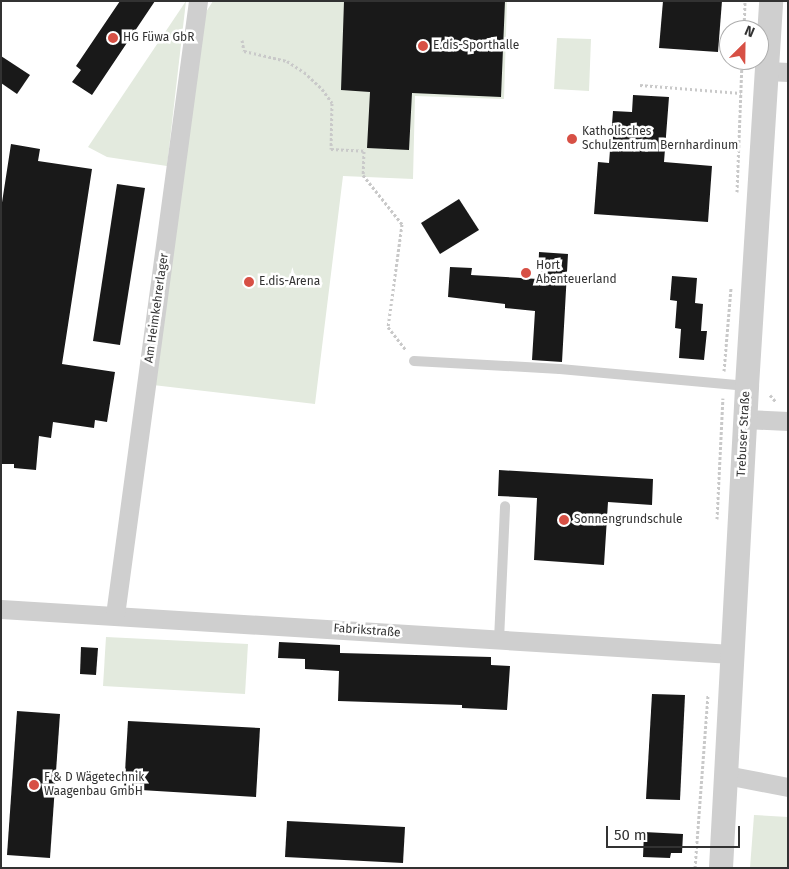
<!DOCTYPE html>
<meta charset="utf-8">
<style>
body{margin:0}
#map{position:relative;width:789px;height:869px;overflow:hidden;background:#fff;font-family:"Fira Sans",sans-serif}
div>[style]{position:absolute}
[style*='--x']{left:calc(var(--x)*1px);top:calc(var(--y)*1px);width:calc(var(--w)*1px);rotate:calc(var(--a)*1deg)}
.green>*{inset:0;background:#e3eade}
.building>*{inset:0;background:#191919}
.path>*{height:3px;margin-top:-1.5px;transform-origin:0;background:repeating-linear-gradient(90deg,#c9c9c9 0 2.5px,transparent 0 5px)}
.service>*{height:10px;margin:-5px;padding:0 5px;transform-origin:5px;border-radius:5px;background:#cfcfcf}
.minor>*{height:19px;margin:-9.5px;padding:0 9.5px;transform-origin:9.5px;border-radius:9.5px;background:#cfcfcf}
.tertiary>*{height:24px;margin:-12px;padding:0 12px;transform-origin:12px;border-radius:12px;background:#cfcfcf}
.dots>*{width:14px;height:14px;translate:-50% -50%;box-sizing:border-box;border:2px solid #fff;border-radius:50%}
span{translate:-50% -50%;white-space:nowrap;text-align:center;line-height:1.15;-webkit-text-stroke:5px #fff;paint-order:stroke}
.poi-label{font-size:12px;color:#323232}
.left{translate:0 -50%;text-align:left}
.street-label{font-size:12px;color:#323232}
.frame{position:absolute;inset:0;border:2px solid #323232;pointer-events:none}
.north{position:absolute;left:719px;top:20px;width:50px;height:50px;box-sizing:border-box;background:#fff;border:1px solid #adadad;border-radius:50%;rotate:23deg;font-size:14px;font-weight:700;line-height:20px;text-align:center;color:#323232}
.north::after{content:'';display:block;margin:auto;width:18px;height:22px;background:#d75045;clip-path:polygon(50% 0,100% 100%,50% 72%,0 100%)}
.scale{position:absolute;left:606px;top:826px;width:134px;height:22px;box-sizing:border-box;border:2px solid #323232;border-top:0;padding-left:6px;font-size:15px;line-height:18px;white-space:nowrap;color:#323232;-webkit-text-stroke:4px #fff;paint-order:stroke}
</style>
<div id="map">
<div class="green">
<div style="clip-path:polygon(186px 1px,167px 166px,107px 157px,88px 147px)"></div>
<div style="clip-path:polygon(213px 1px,507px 1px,504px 99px,415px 96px,413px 179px,343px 176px,315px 404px,153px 385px,206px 12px)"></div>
<div style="clip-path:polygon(557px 38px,591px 39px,589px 91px,554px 89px)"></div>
<div style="clip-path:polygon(106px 637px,248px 644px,245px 694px,103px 686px)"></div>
<div style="clip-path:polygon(754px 815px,788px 817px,788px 868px,750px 868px)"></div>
</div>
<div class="building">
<div style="clip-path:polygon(120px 1px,155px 1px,92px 95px,72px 82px,81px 70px,76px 66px)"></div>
<div style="clip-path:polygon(344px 1px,505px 1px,501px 97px,412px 93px,409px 150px,367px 148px,370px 92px,341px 90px)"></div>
<div style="clip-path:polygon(663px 1px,722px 1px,718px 52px,659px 48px)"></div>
<div style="clip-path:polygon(1px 56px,30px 75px,17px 94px,1px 83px)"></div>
<div style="clip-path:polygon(633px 95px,669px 97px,664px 162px,712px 166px,708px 222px,594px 214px,598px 162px,609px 163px,613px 111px,632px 112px)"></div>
<div style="clip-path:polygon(11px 144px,40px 149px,38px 161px,92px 169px,62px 364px,115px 372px,107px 422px,95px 420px,94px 428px,53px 422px,51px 438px,39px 436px,36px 470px,14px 468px,14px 464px,1px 464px,1px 209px)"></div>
<div style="clip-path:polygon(117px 184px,145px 188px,120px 345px,93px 341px)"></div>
<div style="clip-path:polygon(459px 199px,479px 230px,440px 254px,421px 223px)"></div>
<div style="clip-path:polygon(539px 252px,568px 254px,562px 362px,532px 360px,535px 311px,505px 308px,505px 304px,448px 297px,450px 267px,472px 268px,471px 275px,538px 279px)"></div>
<div style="clip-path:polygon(672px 276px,697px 278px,695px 303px,703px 304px,701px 331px,707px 331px,704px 360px,679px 358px,681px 329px,675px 328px,677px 301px,670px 300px)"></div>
<div style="clip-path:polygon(499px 470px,653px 479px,652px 505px,608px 502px,604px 565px,534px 560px,537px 498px,498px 496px)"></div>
<div style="clip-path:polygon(279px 642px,340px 645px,340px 653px,491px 657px,491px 665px,510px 666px,507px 710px,462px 708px,462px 705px,338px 701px,339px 671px,305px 669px,305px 659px,278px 658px)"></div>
<div style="clip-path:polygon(81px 647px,98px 648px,96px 675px,80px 674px)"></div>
<div style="clip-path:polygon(652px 694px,685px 695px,680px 800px,646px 799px)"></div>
<div style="clip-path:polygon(17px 711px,60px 714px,50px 858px,7px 855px)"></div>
<div style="clip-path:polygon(128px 721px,260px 728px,256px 797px,124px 789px)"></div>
<div style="clip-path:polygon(287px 821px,405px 827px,403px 863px,285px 857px)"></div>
<div style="clip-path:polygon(644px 832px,683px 834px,682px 853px,671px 853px,670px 858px,643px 857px)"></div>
</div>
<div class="path">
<div style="--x:744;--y:30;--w:29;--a:-88"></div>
<div style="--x:242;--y:40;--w:11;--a:80"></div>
<div style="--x:244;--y:51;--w:44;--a:13.1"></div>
<div style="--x:287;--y:61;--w:20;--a:33"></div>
<div style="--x:304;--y:72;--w:25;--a:43"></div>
<div style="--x:322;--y:89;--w:17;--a:54"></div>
<div style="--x:332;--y:103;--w:46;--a:91.2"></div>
<div style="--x:331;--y:149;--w:33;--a:3"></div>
<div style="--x:364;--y:151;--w:24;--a:92"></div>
<div style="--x:363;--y:175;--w:63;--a:51.5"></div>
<div style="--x:402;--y:224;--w:104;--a:97.7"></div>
<div style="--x:388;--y:327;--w:29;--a:52"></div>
<div style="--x:640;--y:85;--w:101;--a:4.5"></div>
<div style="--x:737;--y:192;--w:132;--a:-87.8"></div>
<div style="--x:724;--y:371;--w:83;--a:-85.2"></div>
<div style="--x:770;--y:395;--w:9;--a:49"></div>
<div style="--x:717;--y:519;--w:121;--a:-87.2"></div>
<div style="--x:695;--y:868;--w:173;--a:-85.7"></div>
</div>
<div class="service">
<div style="--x:414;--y:361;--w:146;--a:3.1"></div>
<div style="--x:560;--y:369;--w:188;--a:5.2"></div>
<div style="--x:499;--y:640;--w:134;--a:-87.4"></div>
</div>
<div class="minor">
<div style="--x:767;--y:71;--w:21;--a:3"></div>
<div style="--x:745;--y:419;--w:43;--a:2.7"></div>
<div style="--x:1;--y:609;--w:732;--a:3.52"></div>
<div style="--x:115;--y:615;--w:620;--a:-82.3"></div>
<div style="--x:726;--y:775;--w:63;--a:11"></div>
</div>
<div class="tertiary">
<div style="--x:721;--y:868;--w:483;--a:-86.9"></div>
<div style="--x:747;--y:386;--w:386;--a:-86.4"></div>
</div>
<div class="dots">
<div style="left:113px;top:38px;background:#d75045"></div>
<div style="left:423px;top:46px;background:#d75045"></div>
<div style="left:572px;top:139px;background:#d75045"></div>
<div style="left:526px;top:273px;background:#d75045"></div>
<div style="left:249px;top:282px;background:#d75045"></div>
<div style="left:564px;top:520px;background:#d75045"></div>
<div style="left:34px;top:785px;background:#d75045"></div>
</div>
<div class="poi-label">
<span class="left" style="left:123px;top:38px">HG Füwa GbR</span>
<span class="left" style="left:433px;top:46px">E.dis-Sporthalle</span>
<span class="left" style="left:582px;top:139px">Katholisches<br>Schulzentrum Bernhardinum</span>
<span class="left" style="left:536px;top:273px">Hort<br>Abenteuerland</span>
<span class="left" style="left:259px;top:282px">E.dis-Arena</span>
<span class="left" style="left:574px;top:520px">Sonnengrundschule</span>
<span class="left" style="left:44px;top:785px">F &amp; D Wägetechnik<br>Waagenbau GmbH</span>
</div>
<div class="street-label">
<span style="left:157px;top:308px;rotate:-82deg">Am Heimkehrerlager</span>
<span style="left:744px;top:434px;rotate:-87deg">Trebuser Straße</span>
<span style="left:367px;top:631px;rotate:4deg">Fabrikstraße</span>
</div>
<div class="frame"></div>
<div class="north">N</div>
<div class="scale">50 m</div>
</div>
